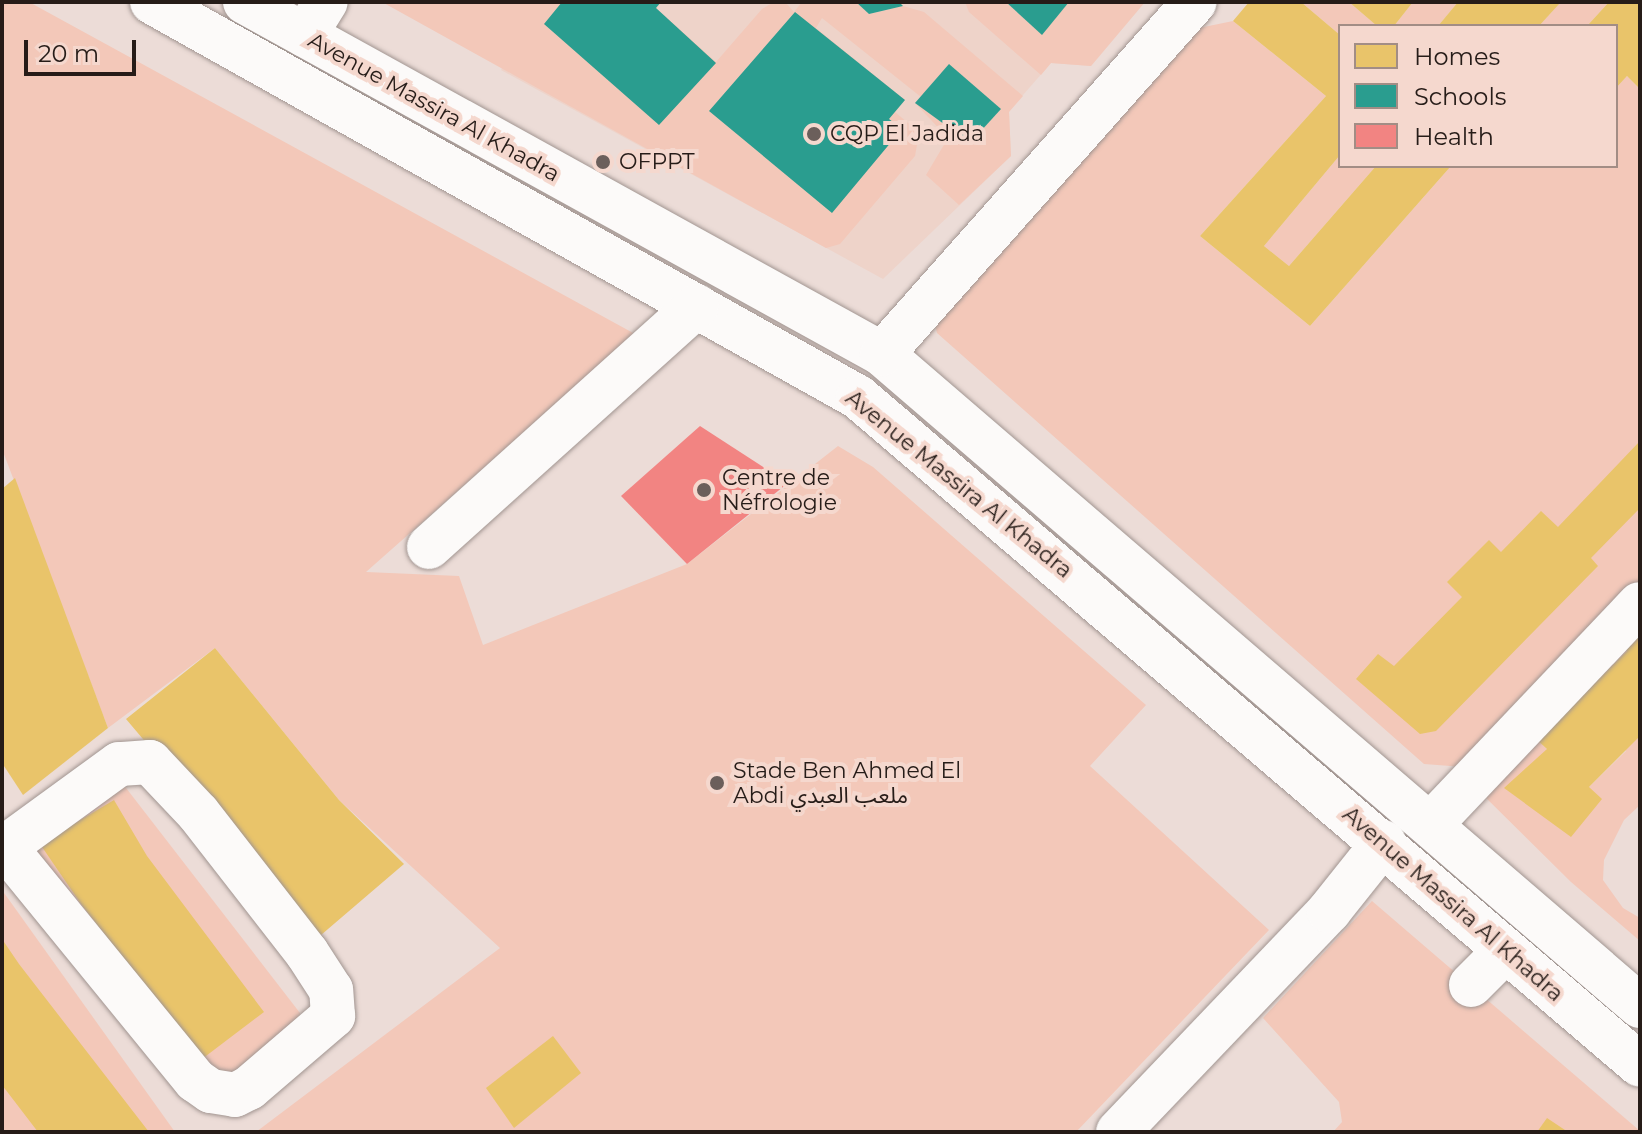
<!DOCTYPE html>
<meta charset="utf-8">
<style>
body{margin:0}
#map{position:relative;width:1642px;height:1134px;overflow:hidden;background:#ecdcd7;font-family:Montserrat,"Noto Sans Arabic",sans-serif}
div>[style]{position:absolute}
[style*='--x']{left:calc(var(--x)*1px);top:calc(var(--y)*1px);width:calc(var(--w)*1px);rotate:calc(var(--a)*1deg)}
.built>*{inset:0;background:#eed3c9}
.green>*{inset:0;background:#f3c8b9}
.homes>*{inset:0;background:#e9c46a}
.schools>*{inset:0;background:#2a9d8f}
.health>*{inset:0;background:#f28482}
.roads{filter:drop-shadow(0 0 2px #a19591) drop-shadow(0 0 2px #a19591)}
.minor>*{height:44px;margin:-22px;padding:0 22px;transform-origin:22px;border-radius:22px;background:#fcfaf9}
.dots>*{width:22px;height:22px;translate:-50% -50%;box-sizing:border-box;border:4px solid #f5d8ce;border-radius:50%}
span{translate:-50% -50%;white-space:nowrap;text-align:center;line-height:1.15;-webkit-text-stroke:8px #f5d8ce;paint-order:stroke}
.street-label{font-size:22px;color:#261c18}
.poi-label{font-size:22px;color:#261c18}
.left{translate:0 -50%;text-align:left}
.frame{position:absolute;inset:0;border:4px solid #261c18;pointer-events:none}
.legend{position:absolute;left:1338px;top:24px;width:280px;height:144px;box-sizing:border-box;background:#f5d8ce;border:2px solid #a28d85;margin:0;padding:10px 14px;list-style:none;font-size:24px;color:#261c18}
.legend li{display:flex;align-items:center;gap:16px;height:40px}
.legend b{width:40px;border:2px solid #a28d85}
.scale{position:absolute;left:24px;top:40px;width:112px;height:36px;box-sizing:border-box;border:4px solid #261c18;border-top:0;padding-left:10px;font-size:24px;line-height:28px;white-space:nowrap;color:#261c18;-webkit-text-stroke:6px #f5d8ce;paint-order:stroke}
</style>
<div id="map">
<div class="built">
<div style="clip-path:polygon(541px 2px,1145px 2px,1091px 66px,1051px 63px,1009px 111px,1011px 156px,883px 279px,501px 70px)"></div>
</div>
<div class="green">
<div style="clip-path:polygon(2px 2px,29px 2px,635px 334px,366px 572px,459px 576px,483px 645px,687px 564px,838px 446px,873px 467px,1146px 705px,1090px 766px,1269px 930px,1076px 1132px,256px 1132px,500px 948px,339px 800px,215px 648px,108px 728px,2px 449px)"></div>
<div style="clip-path:polygon(382px 2px,661px 2px,656px 8px,716px 62px,762px 9px,774px 2px,786px 3px,794px 12px,802px 2px,856px 2px,869px 14px,903px 6px,924px 12px,1023px 96px,1009px 112px,1011px 156px,959px 205px,926px 175px,948px 138px,915px 103px,921px 97px,822px 18px,816px 28px,905px 100px,895px 112px,914px 128px,917px 145px,915px 156px,840px 244px,826px 248px)"></div>
<div style="clip-path:polygon(965px 2px,1006px 2px,1042px 34px,1069px 2px,1145px 2px,1091px 66px,1051px 63px,1041px 75px,969px 12px)"></div>
<div style="clip-path:polygon(1301px 2px,1349px 2px,1377px 26px,1340px 26px,1340px 35px)"></div>
<div style="clip-path:polygon(1413px 2px,1458px 2px,1438px 26px,1394px 26px)"></div>
<div style="clip-path:polygon(1561px 2px,1609px 2px,1587px 26px,1539px 26px)"></div>
<div style="clip-path:polygon(1233px 21px,1326px 96px,1200px 236px,1310px 326px,1451px 166px,1616px 166px,1616px 88px,1627px 76px,1640px 89px,1640px 584px,1464px 767px,1424px 764px,937px 333px,934px 320px,1199px 28px)"></div>
<div style="clip-path:polygon(1340px 155px,1340px 166px,1376px 166px,1289px 266px,1264px 246px)"></div>
<div style="clip-path:polygon(evenodd,1640px 618px,1640px 805px,1624px 820px,1604px 860px,1603px 880px,1623px 908px,1640px 918px,1640px 941px,1571px 882px,1481px 793px,1640px 618px,1580px 701px,1626px 751px,1589px 787px,1537px 740px,1580px 701px)"></div>
<div style="clip-path:polygon(123px 784px,300px 1013px,300px 1025px,220px 1083px,34px 850px)"></div>
<div style="clip-path:polygon(2px 890px,175px 1132px,2px 1132px)"></div>
<div style="clip-path:polygon(1372px 901px,1640px 1131px,1640px 1132px,1333px 1132px,1342px 1122px,1339px 1102px,1263px 1018px)"></div>
</div>
<div class="homes">
<div style="clip-path:polygon(1249px 2px,1301px 2px,1340px 35px,1340px 155px,1264px 246px,1289px 266px,1376px 166px,1451px 166px,1310px 326px,1200px 236px,1326px 96px,1233px 21px)"></div>
<div style="clip-path:polygon(1349px 2px,1413px 2px,1394px 26px,1377px 26px)"></div>
<div style="clip-path:polygon(1458px 2px,1561px 2px,1539px 26px,1438px 26px)"></div>
<div style="clip-path:polygon(1609px 2px,1640px 2px,1640px 89px,1627px 76px,1616px 88px,1616px 26px,1587px 26px)"></div>
<div style="clip-path:polygon(1640px 441px,1640px 508px,1591px 558px,1598px 566px,1436px 731px,1420px 734px,1356px 679px,1378px 654px,1394px 666px,1462px 597px,1447px 582px,1489px 540px,1501px 552px,1541px 511px,1558px 527px)"></div>
<div style="clip-path:polygon(15px 478px,108px 728px,23px 795px,2px 763px,2px 489px)"></div>
<div style="clip-path:polygon(1640px 618px,1640px 736px,1589px 787px,1602px 799px,1571px 837px,1504px 788px,1547px 749px,1537px 740px,1627px 651px,1616px 640px)"></div>
<div style="clip-path:polygon(215px 648px,339px 800px,404px 864px,314px 941px,126px 719px)"></div>
<div style="clip-path:polygon(114px 800px,147px 856px,264px 1012px,202px 1059px,81px 904px,40px 844px)"></div>
<div style="clip-path:polygon(2px 939px,19px 964px,149px 1132px,38px 1132px,2px 1085px)"></div>
<div style="clip-path:polygon(553px 1036px,581px 1073px,514px 1128px,486px 1088px)"></div>
<div style="clip-path:polygon(1547px 1118px,1568px 1132px,1537px 1132px)"></div>
</div>
<div class="schools">
<div style="clip-path:polygon(562px 2px,661px 2px,656px 8px,716px 63px,659px 125px,544px 24px)"></div>
<div style="clip-path:polygon(856px 2px,899px 2px,903px 6px,869px 14px)"></div>
<div style="clip-path:polygon(1006px 2px,1069px 2px,1042px 35px)"></div>
<div style="clip-path:polygon(795px 12px,905px 100px,889px 119px,902px 129px,832px 213px,709px 111px)"></div>
<div style="clip-path:polygon(949px 64px,1001px 109px,970px 143px,915px 103px)"></div>
</div>
<div class="health">
<div style="clip-path:polygon(700px 426px,788px 483px,687px 564px,621px 496px)"></div>
</div>
<div class="roads">
<div class="minor">
<div style="--x:152;--y:2;--w:809;--a:29.23"></div>
<div style="--x:858;--y:397;--w:1028;--a:40.5"></div>
<div style="--x:245;--y:2;--w:728;--a:28.92"></div>
<div style="--x:882;--y:354;--w:1000;--a:40.7"></div>
<div style="--x:305;--y:35;--w:39;--a:-58"></div>
<div style="--x:882;--y:354;--w:471;--a:-48.4"></div>
<div style="--x:429;--y:547;--w:360;--a:-42"></div>
<div style="--x:1431;--y:824;--w:303;--a:-46.5"></div>
<div style="--x:2;--y:843;--w:5;--a:53"></div>
<div style="--x:5;--y:847;--w:301;--a:50.8"></div>
<div style="--x:195;--y:1080;--w:19;--a:35"></div>
<div style="--x:211;--y:1091;--w:24;--a:9"></div>
<div style="--x:235;--y:1095;--w:16;--a:-27"></div>
<div style="--x:249;--y:1088;--w:111;--a:-40.6"></div>
<div style="--x:333;--y:1016;--w:26;--a:-94"></div>
<div style="--x:331;--y:990;--w:44;--a:-123"></div>
<div style="--x:307;--y:953;--w:177;--a:-127.9"></div>
<div style="--x:198;--y:813;--w:70;--a:-133.3"></div>
<div style="--x:150;--y:762;--w:31;--a:176"></div>
<div style="--x:119;--y:764;--w:141;--a:143.9"></div>
<div style="--x:1471;--y:985;--w:47;--a:-45"></div>
<div style="--x:1118;--y:1132;--w:306;--a:-46.3"></div>
<div style="--x:1329;--y:911;--w:88;--a:-51.4"></div>
</div>
</div>
<div class="dots">
<div style="left:814px;top:134px;background:#6b5f5b"></div>
<div style="left:603px;top:162px;background:#6b5f5b"></div>
<div style="left:704px;top:490px;background:#6b5f5b"></div>
<div style="left:717px;top:783px;background:#6b5f5b"></div>
</div>
<div class="street-label">
<span style="left:434px;top:107px;rotate:29deg">Avenue Massira Al Khadra</span>
<span style="left:959px;top:484px;rotate:39deg">Avenue Massira Al Khadra</span>
<span style="left:1453px;top:904px;rotate:41deg">Avenue Massira Al Khadra</span>
</div>
<div class="poi-label">
<span class="left" style="left:830px;top:134px">CQP El Jadida</span>
<span class="left" style="left:619px;top:162px">OFPPT</span>
<span class="left" style="left:722px;top:490px">Centre de<br>Néfrologie</span>
<span class="left" style="left:733px;top:783px">Stade Ben Ahmed El<br>Abdi ملعب العبدي</span>
</div>
<div class="frame"></div>
<ul class="legend">
<li><b style="height:22px;background:#e9c46a"></b>Homes</li>
<li><b style="height:22px;background:#2a9d8f"></b>Schools</li>
<li><b style="height:22px;background:#f28482"></b>Health</li>
</ul>
<div class="scale">20 m</div>
</div>
